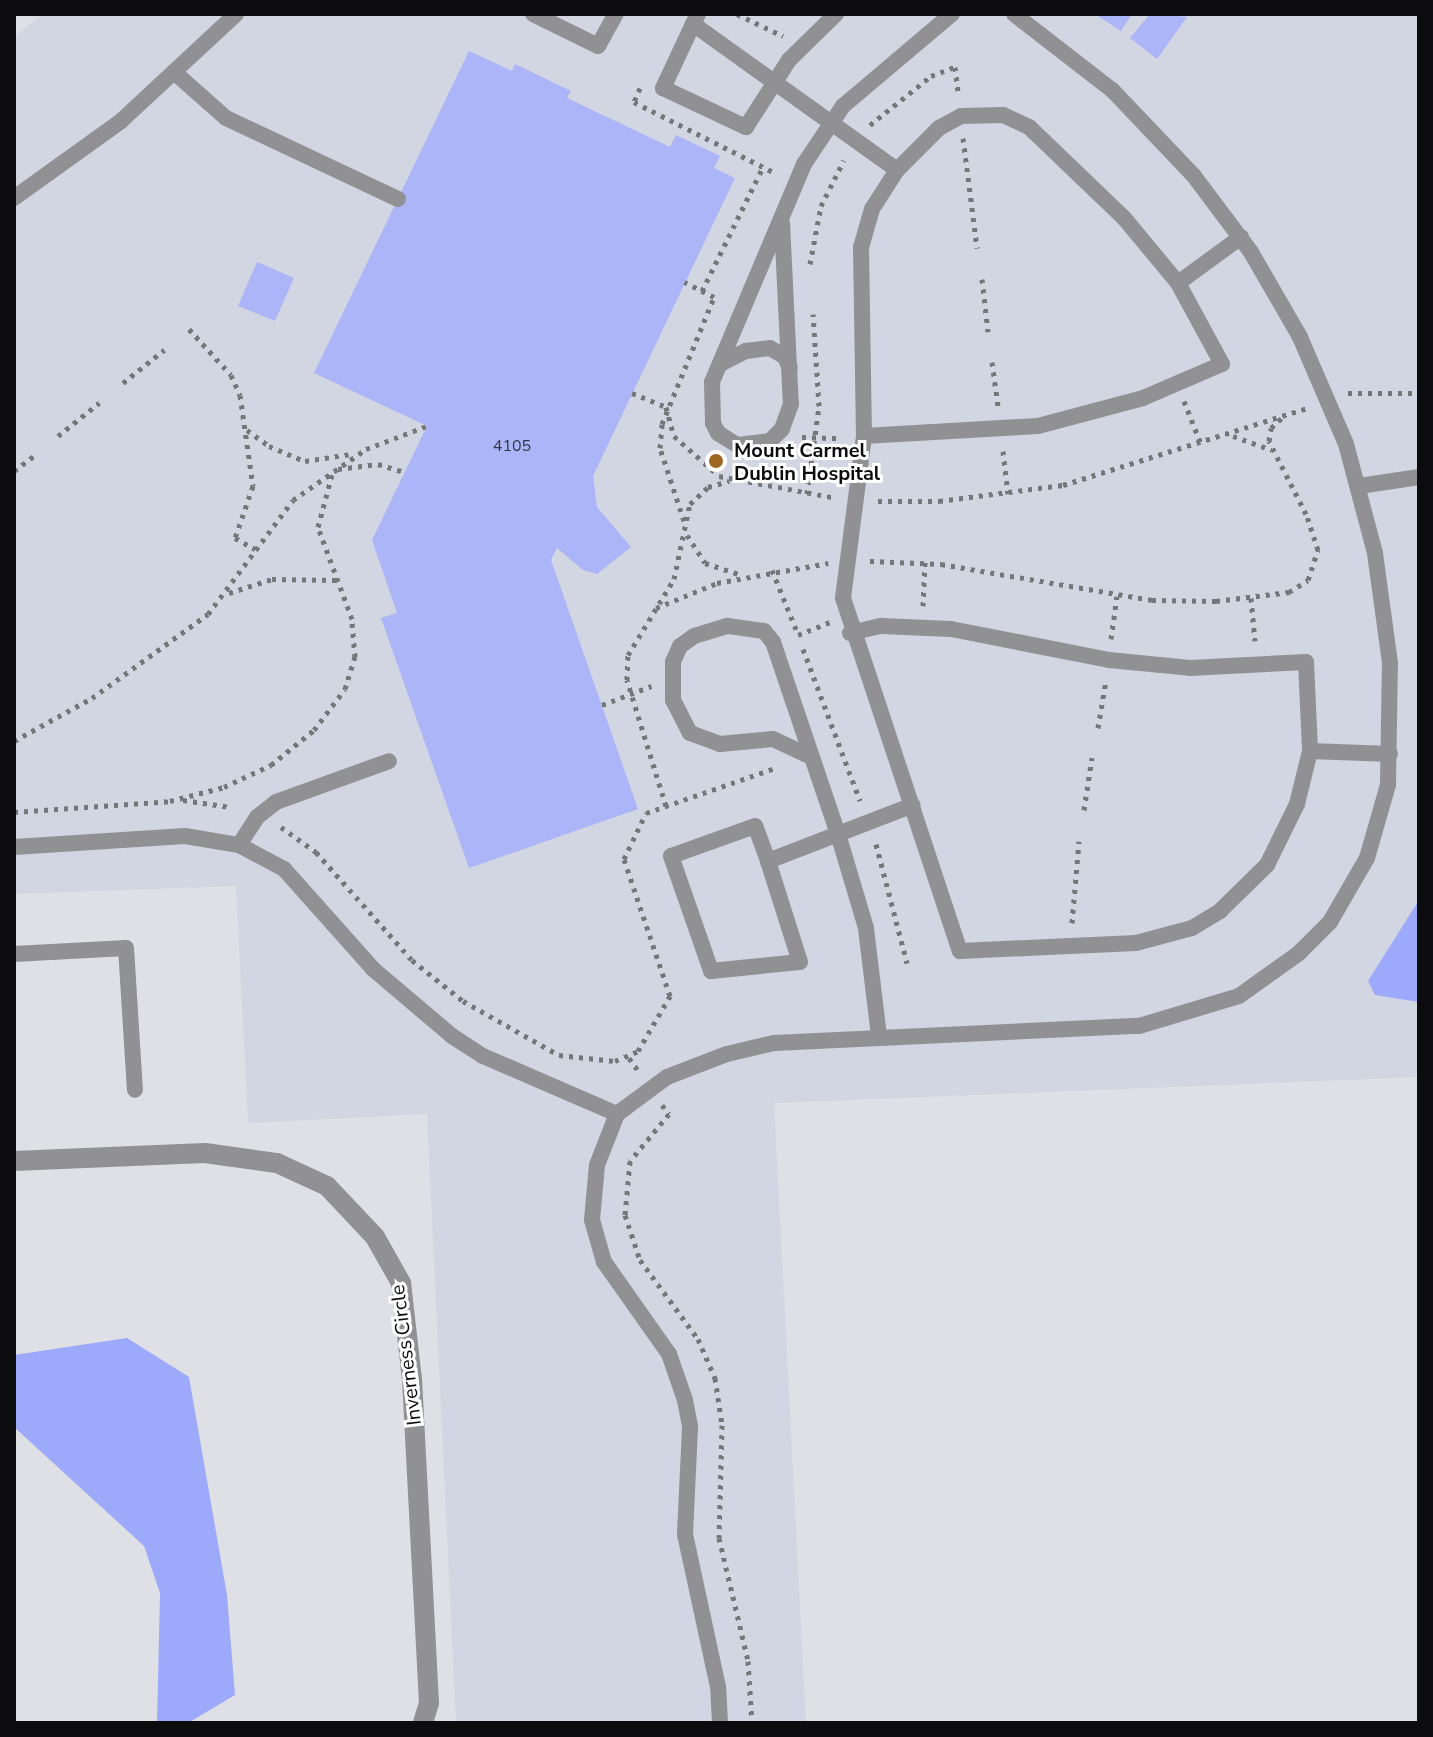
<!DOCTYPE html>
<style>
body{margin:0}
#map{position:relative;width:1433px;height:1737px;overflow:hidden;background:#dee0e5;font-family:"Nunito Sans",sans-serif}
div>[style]{position:absolute}
[style*='--x']{left:calc(var(--x)*1px);top:calc(var(--y)*1px);width:calc(var(--w)*1px);rotate:calc(var(--a)*1deg)}
.built>*{inset:0;background:#d2d5e2}
.water>*{inset:0;background:#9da9fb}
.building>*{inset:0;background:#abb5f7}
.path>*{height:5px;margin-top:-2.5px;transform-origin:0;background:repeating-linear-gradient(90deg,#75767a 0 4px,transparent 0 10px)}
.lane>*{height:16px;margin:-8px;padding:0 8px;transform-origin:8px;border-radius:8px;background:#919194}
.street>*{height:20px;margin:-10px;padding:0 10px;transform-origin:10px;border-radius:10px;background:#919194}
.dots>*{width:22px;height:22px;translate:-50% -50%;box-sizing:border-box;border:4px solid #fff;border-radius:50%}
span{translate:-50% -50%;white-space:nowrap;text-align:center;line-height:1.15;-webkit-text-stroke:6px #fff;paint-order:stroke}
.number-label{font-size:16px;color:#343648}
.number-label span{-webkit-text-stroke-width:0}
.poi-label{font-size:20px;color:#0c0c0e;font-weight:700}
.left{translate:0 -50%;text-align:left}
.street-label{font-size:20px;color:#0c0c0e}
.frame{position:absolute;inset:0;border:16px solid #0c0c0e;pointer-events:none}
</style>
<div id="map">
<div class="built">
<div style="clip-path:polygon(43px 14px,1419px 14px,1419px 1077px,774px 1103px,806px 1723px,456px 1723px,427px 1114px,248px 1123px,236px 886px,14px 894px,14px 37px)"></div>
</div>
<div class="water">
<div style="clip-path:polygon(1419px 900px,1419px 1002px,1375px 995px,1368px 981px)"></div>
<div style="clip-path:polygon(127px 1338px,189px 1377px,227px 1595px,235px 1695px,188px 1723px,157px 1723px,160px 1593px,144px 1546px,14px 1427px,14px 1355px)"></div>
</div>
<div class="building">
<div style="clip-path:polygon(1095px 14px,1132px 14px,1121px 31px)"></div>
<div style="clip-path:polygon(1150px 14px,1187px 17px,1157px 59px,1130px 38px)"></div>
<div style="clip-path:polygon(469px 51px,512px 71px,515px 64px,571px 91px,567px 98px,670px 147px,676px 135px,720px 156px,714px 168px,735px 178px,593px 476px,597px 507px,631px 547px,597px 574px,583px 570px,557px 548px,551px 560px,638px 809px,469px 868px,381px 618px,397px 613px,372px 540px,427px 426px,314px 373px)"></div>
<div style="clip-path:polygon(257px 262px,294px 278px,275px 321px,238px 306px)"></div>
</div>
<div class="path">
<div style="--x:737;--y:14;--w:51;--a:25.6"></div>
<div style="--x:640;--y:88;--w:15;--a:113"></div>
<div style="--x:634;--y:102;--w:158;--a:26.7"></div>
<div style="--x:870;--y:125;--w:78;--a:-38.8"></div>
<div style="--x:931;--y:76;--w:26;--a:-21"></div>
<div style="--x:955;--y:67;--w:26;--a:83"></div>
<div style="--x:963;--y:138;--w:111;--a:82.7"></div>
<div style="--x:810;--y:264;--w:59;--a:-79.3"></div>
<div style="--x:821;--y:206;--w:51;--a:-63.4"></div>
<div style="--x:982;--y:279;--w:53;--a:83.5"></div>
<div style="--x:702;--y:291;--w:138;--a:-63.8"></div>
<div style="--x:189;--y:329;--w:62;--a:47.6"></div>
<div style="--x:231;--y:375;--w:22;--a:66"></div>
<div style="--x:240;--y:395;--w:92;--a:81.9"></div>
<div style="--x:253;--y:486;--w:55;--a:109.1"></div>
<div style="--x:235;--y:538;--w:23;--a:29"></div>
<div style="--x:992;--y:362;--w:44;--a:82.2"></div>
<div style="--x:123;--y:383;--w:53;--a:-38.8"></div>
<div style="--x:632;--y:393;--w:37;--a:22"></div>
<div style="--x:1348;--y:393;--w:71;--a:0"></div>
<div style="--x:1184;--y:401;--w:46;--a:68.4"></div>
<div style="--x:666;--y:407;--w:30;--a:75"></div>
<div style="--x:674;--y:436;--w:60;--a:41.6"></div>
<div style="--x:719;--y:476;--w:119;--a:10.6"></div>
<div style="--x:247;--y:430;--w:27;--a:36"></div>
<div style="--x:269;--y:446;--w:39;--a:23"></div>
<div style="--x:305;--y:461;--w:47;--a:-8.7"></div>
<div style="--x:58;--y:436;--w:53;--a:-38.8"></div>
<div style="--x:1233;--y:436;--w:41;--a:19.7"></div>
<div style="--x:802;--y:437;--w:38;--a:2"></div>
<div style="--x:1003;--y:451;--w:43;--a:83.4"></div>
<div style="--x:338;--y:469;--w:40;--a:-7.1"></div>
<div style="--x:378;--y:464;--w:28;--a:17"></div>
<div style="--x:14;--y:471;--w:25;--a:-37"></div>
<div style="--x:807;--y:494;--w:89;--a:-82.2"></div>
<div style="--x:819;--y:406;--w:92;--a:-93.7"></div>
<div style="--x:878;--y:501;--w:61;--a:0"></div>
<div style="--x:939;--y:501;--w:125;--a:-7.4"></div>
<div style="--x:1063;--y:485;--w:256;--a:-17.5"></div>
<div style="--x:684;--y:521;--w:77;--a:-108.2"></div>
<div style="--x:660;--y:448;--w:24;--a:-85"></div>
<div style="--x:662;--y:424;--w:137;--a:-67.7"></div>
<div style="--x:714;--y:297;--w:33;--a:-153"></div>
<div style="--x:687;--y:535;--w:33;--a:57"></div>
<div style="--x:705;--y:563;--w:39;--a:18"></div>
<div style="--x:870;--y:561;--w:71;--a:2.4"></div>
<div style="--x:941;--y:564;--w:214;--a:9.7"></div>
<div style="--x:1152;--y:600;--w:64;--a:0.9"></div>
<div style="--x:1216;--y:601;--w:74;--a:-7"></div>
<div style="--x:1289;--y:592;--w:22;--a:-32"></div>
<div style="--x:1308;--y:580;--w:32;--a:-72"></div>
<div style="--x:1318;--y:550;--w:38;--a:-108"></div>
<div style="--x:1306;--y:514;--w:82;--a:-116.9"></div>
<div style="--x:1269;--y:441;--w:13;--a:-81"></div>
<div style="--x:1271;--y:428;--w:18;--a:-43"></div>
<div style="--x:772;--y:570;--w:67;--a:68"></div>
<div style="--x:229;--y:593;--w:45;--a:-18"></div>
<div style="--x:272;--y:579;--w:64;--a:0.9"></div>
<div style="--x:1251;--y:598;--w:43;--a:84.7"></div>
<div style="--x:923;--y:606;--w:44;--a:-87.4"></div>
<div style="--x:656;--y:608;--w:66;--a:-22.3"></div>
<div style="--x:717;--y:583;--w:113;--a:-10.2"></div>
<div style="--x:798;--y:635;--w:35;--a:-22"></div>
<div style="--x:1111;--y:639;--w:43;--a:-82.1"></div>
<div style="--x:803;--y:649;--w:162;--a:69.4"></div>
<div style="--x:602;--y:705;--w:53;--a:-21.2"></div>
<div style="--x:1098;--y:728;--w:49;--a:-80.5"></div>
<div style="--x:14;--y:741;--w:89;--a:-28.9"></div>
<div style="--x:92;--y:698;--w:143;--a:-35.9"></div>
<div style="--x:208;--y:614;--w:142;--a:-53.3"></div>
<div style="--x:293;--y:500;--w:89;--a:-34.9"></div>
<div style="--x:366;--y:449;--w:65;--a:-20.7"></div>
<div style="--x:183;--y:800;--w:48;--a:8.5"></div>
<div style="--x:170;--y:801;--w:56;--a:-14.5"></div>
<div style="--x:224;--y:787;--w:52;--a:-25.1"></div>
<div style="--x:271;--y:765;--w:55;--a:-39.1"></div>
<div style="--x:314;--y:730;--w:51;--a:-52.9"></div>
<div style="--x:345;--y:689;--w:34;--a:-73"></div>
<div style="--x:355;--y:657;--w:38;--a:-95"></div>
<div style="--x:352;--y:619;--w:98;--a:-110.3"></div>
<div style="--x:318;--y:527;--w:58;--a:-75"></div>
<div style="--x:666;--y:806;--w:132;--a:-107.2"></div>
<div style="--x:627;--y:680;--w:25;--a:-88"></div>
<div style="--x:628;--y:655;--w:89;--a:-58.8"></div>
<div style="--x:674;--y:579;--w:77;--a:-78"></div>
<div style="--x:690;--y:504;--w:25;--a:-43"></div>
<div style="--x:708;--y:487;--w:22;--a:-16"></div>
<div style="--x:1084;--y:810;--w:53;--a:-81.3"></div>
<div style="--x:14;--y:812;--w:159;--a:-4"></div>
<div style="--x:281;--y:827;--w:43;--a:35.5"></div>
<div style="--x:316;--y:852;--w:144;--a:48.4"></div>
<div style="--x:412;--y:960;--w:65;--a:38.8"></div>
<div style="--x:463;--y:1001;--w:110;--a:29.4"></div>
<div style="--x:559;--y:1055;--w:56;--a:6.1"></div>
<div style="--x:615;--y:1061;--w:25;--a:-23"></div>
<div style="--x:638;--y:1051;--w:64;--a:-59.8"></div>
<div style="--x:670;--y:996;--w:145;--a:-108.6"></div>
<div style="--x:624;--y:859;--w:51;--a:-64.4"></div>
<div style="--x:646;--y:813;--w:140;--a:-19.2"></div>
<div style="--x:876;--y:844;--w:123;--a:75.4"></div>
<div style="--x:1072;--y:923;--w:82;--a:-85.1"></div>
<div style="--x:629;--y:1058;--w:17;--a:54"></div>
<div style="--x:662;--y:1105;--w:11;--a:52"></div>
<div style="--x:669;--y:1114;--w:61;--a:129.7"></div>
<div style="--x:630;--y:1161;--w:54;--a:95.3"></div>
<div style="--x:625;--y:1215;--w:47;--a:71.6"></div>
<div style="--x:640;--y:1260;--w:98;--a:53.7"></div>
<div style="--x:698;--y:1339;--w:43;--a:66.4"></div>
<div style="--x:715;--y:1378;--w:48;--a:81.5"></div>
<div style="--x:722;--y:1425;--w:113;--a:91.5"></div>
<div style="--x:719;--y:1538;--w:126;--a:76.7"></div>
<div style="--x:748;--y:1661;--w:62;--a:86.3"></div>
</div>
<div class="lane">
<div style="--x:533;--y:14;--w:72;--a:26.2"></div>
<div style="--x:598;--y:46;--w:37;--a:-61"></div>
<div style="--x:698;--y:14;--w:11;--a:117"></div>
<div style="--x:693;--y:24;--w:251;--a:35.6"></div>
<div style="--x:897;--y:170;--w:46;--a:122.7"></div>
<div style="--x:872;--y:209;--w:40;--a:106"></div>
<div style="--x:861;--y:247;--w:189;--a:89.1"></div>
<div style="--x:864;--y:436;--w:163;--a:97.4"></div>
<div style="--x:843;--y:598;--w:372;--a:71.7"></div>
<div style="--x:960;--y:951;--w:176;--a:-2.6"></div>
<div style="--x:1136;--y:943;--w:58;--a:-15"></div>
<div style="--x:1192;--y:928;--w:33;--a:-31"></div>
<div style="--x:1220;--y:911;--w:66;--a:-44.4"></div>
<div style="--x:1267;--y:865;--w:68;--a:-63.8"></div>
<div style="--x:1297;--y:804;--w:55;--a:-76.2"></div>
<div style="--x:1310;--y:751;--w:80;--a:2.1"></div>
<div style="--x:693;--y:24;--w:71;--a:115.1"></div>
<div style="--x:663;--y:88;--w:92;--a:25.2"></div>
<div style="--x:746;--y:127;--w:80;--a:-57.3"></div>
<div style="--x:789;--y:60;--w:66;--a:-44.4"></div>
<div style="--x:174;--y:72;--w:69;--a:41.5"></div>
<div style="--x:226;--y:118;--w:190;--a:25.2"></div>
<div style="--x:14;--y:198;--w:132;--a:-35.7"></div>
<div style="--x:121;--y:121;--w:157;--a:-42.9"></div>
<div style="--x:782;--y:223;--w:181;--a:87.2"></div>
<div style="--x:791;--y:404;--w:27;--a:110"></div>
<div style="--x:782;--y:429;--w:17;--a:135"></div>
<div style="--x:770;--y:441;--w:33;--a:173"></div>
<div style="--x:737;--y:445;--w:22;--a:-148"></div>
<div style="--x:718;--y:433;--w:11;--a:-117"></div>
<div style="--x:713;--y:423;--w:41;--a:-91.4"></div>
<div style="--x:712;--y:382;--w:237;--a:-67.1"></div>
<div style="--x:804;--y:164;--w:70;--a:-56.1"></div>
<div style="--x:843;--y:106;--w:143;--a:-40.2"></div>
<div style="--x:1178;--y:283;--w:78;--a:-36.1"></div>
<div style="--x:720;--y:364;--w:29;--a:-27"></div>
<div style="--x:746;--y:351;--w:24;--a:-7"></div>
<div style="--x:770;--y:348;--w:17;--a:31"></div>
<div style="--x:785;--y:357;--w:12;--a:66"></div>
<div style="--x:864;--y:436;--w:174;--a:-3.3"></div>
<div style="--x:1038;--y:426;--w:109;--a:-14.9"></div>
<div style="--x:1143;--y:398;--w:86;--a:-23.3"></div>
<div style="--x:1222;--y:364;--w:92;--a:-118.5"></div>
<div style="--x:1178;--y:283;--w:85;--a:-129.7"></div>
<div style="--x:1124;--y:218;--w:132;--a:-136.2"></div>
<div style="--x:1029;--y:127;--w:29;--a:-155"></div>
<div style="--x:1003;--y:115;--w:42;--a:178.6"></div>
<div style="--x:961;--y:116;--w:25;--a:151"></div>
<div style="--x:939;--y:128;--w:59;--a:135"></div>
<div style="--x:1359;--y:486;--w:61;--a:-8.5"></div>
<div style="--x:850;--y:633;--w:32;--a:-13"></div>
<div style="--x:881;--y:626;--w:70;--a:2.5"></div>
<div style="--x:951;--y:629;--w:161;--a:11.1"></div>
<div style="--x:1109;--y:660;--w:81;--a:5.6"></div>
<div style="--x:1190;--y:668;--w:116;--a:-3"></div>
<div style="--x:1306;--y:662;--w:89;--a:87.4"></div>
<div style="--x:239;--y:845;--w:33;--a:-57"></div>
<div style="--x:257;--y:817;--w:24;--a:-38"></div>
<div style="--x:276;--y:802;--w:120;--a:-19.9"></div>
<div style="--x:14;--y:847;--w:171;--a:-3.7"></div>
<div style="--x:185;--y:836;--w:55;--a:9.5"></div>
<div style="--x:239;--y:845;--w:51;--a:28.1"></div>
<div style="--x:284;--y:869;--w:134;--a:48.3"></div>
<div style="--x:373;--y:969;--w:104;--a:40.3"></div>
<div style="--x:452;--y:1036;--w:37;--a:33"></div>
<div style="--x:483;--y:1056;--w:146;--a:23.4"></div>
<div style="--x:768;--y:861;--w:37;--a:-110"></div>
<div style="--x:755;--y:826;--w:89;--a:160.3"></div>
<div style="--x:671;--y:856;--w:122;--a:70.8"></div>
<div style="--x:711;--y:971;--w:89;--a:-5.8"></div>
<div style="--x:800;--y:962;--w:106;--a:-107.6"></div>
<div style="--x:768;--y:861;--w:75;--a:-21.1"></div>
<div style="--x:838;--y:834;--w:203;--a:-108.7"></div>
<div style="--x:773;--y:642;--w:14;--a:-129"></div>
<div style="--x:764;--y:631;--w:37;--a:-172"></div>
<div style="--x:727;--y:626;--w:34;--a:163"></div>
<div style="--x:694;--y:636;--w:17;--a:144"></div>
<div style="--x:680;--y:646;--w:17;--a:114"></div>
<div style="--x:673;--y:662;--w:38;--a:90"></div>
<div style="--x:673;--y:700;--w:37;--a:63"></div>
<div style="--x:690;--y:733;--w:32;--a:20"></div>
<div style="--x:720;--y:744;--w:53;--a:-5.4"></div>
<div style="--x:773;--y:739;--w:40;--a:25"></div>
<div style="--x:14;--y:954;--w:112;--a:-3.1"></div>
<div style="--x:126;--y:948;--w:142;--a:86.4"></div>
<div style="--x:879;--y:1036;--w:109;--a:-96.9"></div>
<div style="--x:866;--y:928;--w:98;--a:-106.6"></div>
<div style="--x:838;--y:834;--w:80;--a:-21.1"></div>
<div style="--x:720;--y:1723;--w:36;--a:-93"></div>
<div style="--x:718;--y:1687;--w:157;--a:-102.2"></div>
<div style="--x:685;--y:1534;--w:108;--a:-87.3"></div>
<div style="--x:690;--y:1426;--w:26;--a:-101"></div>
<div style="--x:685;--y:1400;--w:49;--a:-109.2"></div>
<div style="--x:669;--y:1354;--w:113;--a:-125.2"></div>
<div style="--x:604;--y:1262;--w:44;--a:-105.9"></div>
<div style="--x:592;--y:1220;--w:55;--a:-84.8"></div>
<div style="--x:597;--y:1165;--w:55;--a:-68.6"></div>
<div style="--x:617;--y:1114;--w:62;--a:-36.5"></div>
<div style="--x:667;--y:1077;--w:64;--a:-21"></div>
<div style="--x:727;--y:1054;--w:48;--a:-13.2"></div>
<div style="--x:774;--y:1043;--w:365;--a:-2.7"></div>
<div style="--x:1139;--y:1026;--w:104;--a:-16.7"></div>
<div style="--x:1239;--y:996;--w:74;--a:-35.6"></div>
<div style="--x:1299;--y:953;--w:44;--a:-45"></div>
<div style="--x:1330;--y:922;--w:74;--a:-60"></div>
<div style="--x:1367;--y:858;--w:76;--a:-74"></div>
<div style="--x:1388;--y:785;--w:122;--a:-89.1"></div>
<div style="--x:1390;--y:663;--w:111;--a:-97.8"></div>
<div style="--x:1375;--y:553;--w:113;--a:-104.9"></div>
<div style="--x:1346;--y:444;--w:116;--a:-113.3"></div>
<div style="--x:1300;--y:337;--w:98;--a:-120"></div>
<div style="--x:1251;--y:252;--w:95;--a:-126.9"></div>
<div style="--x:1194;--y:176;--w:119;--a:-133.6"></div>
<div style="--x:1112;--y:90;--w:124;--a:-142.2"></div>
</div>
<div class="street">
<div style="--x:14;--y:1161;--w:191;--a:-2.4"></div>
<div style="--x:205;--y:1153;--w:73;--a:7.9"></div>
<div style="--x:277;--y:1163;--w:55;--a:24.7"></div>
<div style="--x:327;--y:1186;--w:70;--a:46.7"></div>
<div style="--x:375;--y:1237;--w:53;--a:60.5"></div>
<div style="--x:401;--y:1283;--w:97;--a:83.5"></div>
<div style="--x:412;--y:1379;--w:324;--a:87"></div>
<div style="--x:429;--y:1703;--w:21;--a:107"></div>
</div>
<div class="dots">
<div style="left:716px;top:461px;background:#9d6622"></div>
</div>
<div class="number-label">
<span style="left:512px;top:446px">4105</span>
</div>
<div class="poi-label">
<span class="left" style="left:734px;top:462px">Mount Carmel<br>Dublin Hospital</span>
</div>
<div class="street-label">
<span style="left:406px;top:1355px;rotate:-97deg">Inverness Circle</span>
</div>
<div class="frame"></div>
</div>
